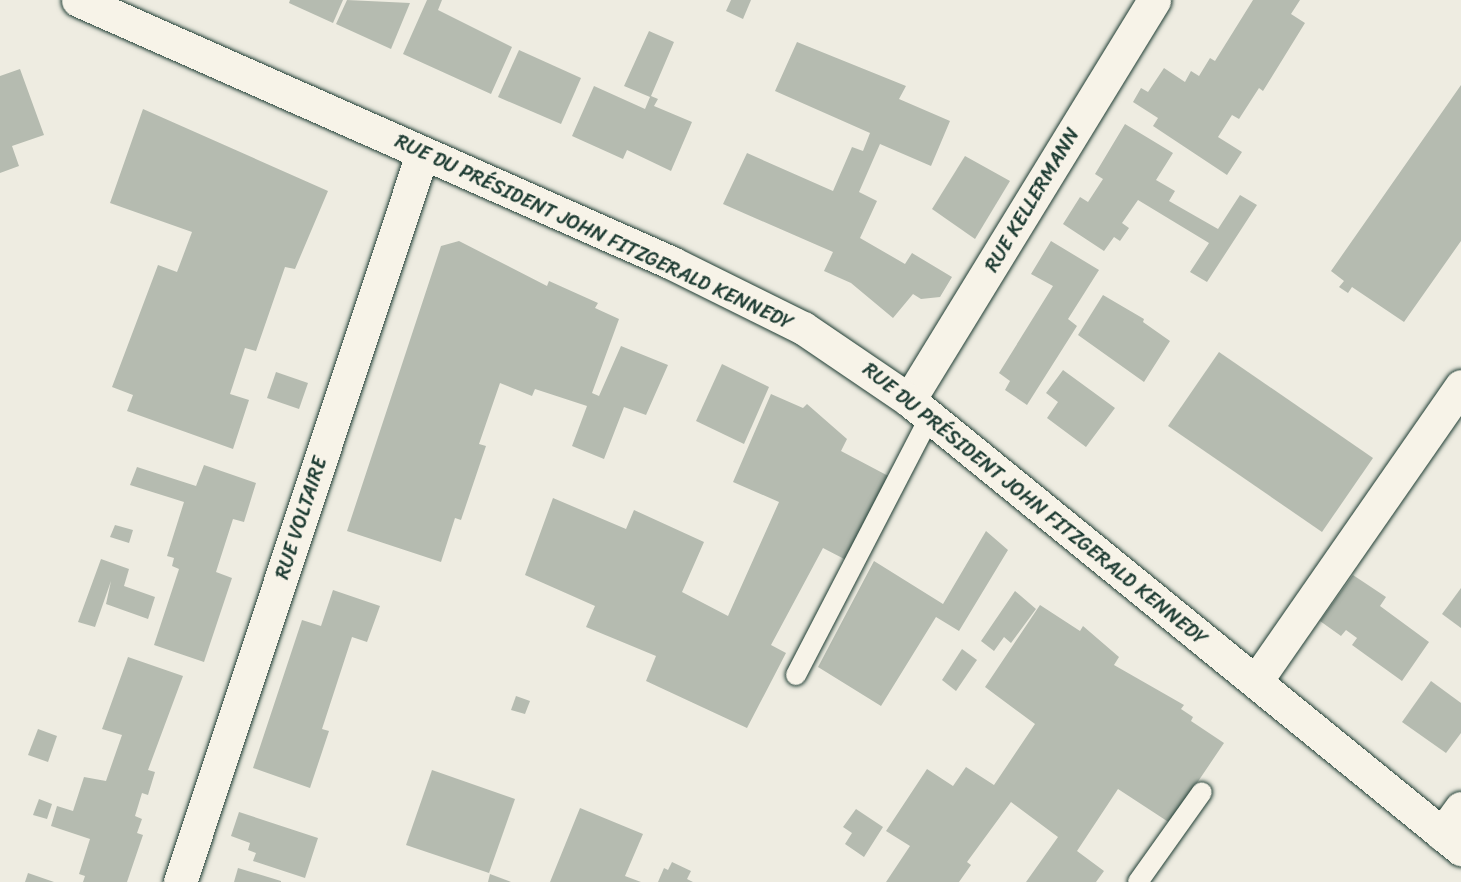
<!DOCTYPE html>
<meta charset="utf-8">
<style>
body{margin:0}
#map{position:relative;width:1461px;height:882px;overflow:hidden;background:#eeece1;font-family:Sriracha,sans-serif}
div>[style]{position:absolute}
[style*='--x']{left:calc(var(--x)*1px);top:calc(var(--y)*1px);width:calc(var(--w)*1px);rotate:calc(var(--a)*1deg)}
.building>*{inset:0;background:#b5bbb0}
.roads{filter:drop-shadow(0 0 2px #1f3d34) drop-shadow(0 0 2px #1f3d34)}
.lane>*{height:20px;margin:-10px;padding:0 10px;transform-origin:10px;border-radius:10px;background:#f7f3e8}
.street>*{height:33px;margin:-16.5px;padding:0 16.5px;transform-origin:16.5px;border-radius:16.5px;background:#f7f3e8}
.primary>*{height:33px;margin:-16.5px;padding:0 16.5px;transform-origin:16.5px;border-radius:16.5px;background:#f7f3e8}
span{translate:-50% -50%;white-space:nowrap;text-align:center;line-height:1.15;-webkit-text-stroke:6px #f7f3e8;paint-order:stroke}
.street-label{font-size:20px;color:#1f3d34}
</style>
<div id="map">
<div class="building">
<div style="clip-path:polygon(290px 0,343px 0,333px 23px,289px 3px)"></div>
<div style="clip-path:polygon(347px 0,410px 3px,391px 49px,336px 24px)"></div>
<div style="clip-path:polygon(427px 0,442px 0,438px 10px,512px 47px,491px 94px,403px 54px)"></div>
<div style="clip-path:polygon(731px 0,751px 0,743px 19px,726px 11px)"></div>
<div style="clip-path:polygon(1253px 0,1300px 0,1291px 14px,1305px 23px,1263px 91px,1259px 88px,1239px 119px,1232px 115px,1218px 137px,1242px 152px,1227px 175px,1153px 126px,1158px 118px,1133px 102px,1141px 88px,1148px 92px,1164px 68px,1185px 82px,1191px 71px,1199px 76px,1210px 58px,1215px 61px)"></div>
<div style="clip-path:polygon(649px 31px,674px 42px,651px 96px,658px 99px,654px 106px,692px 122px,671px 171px,627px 150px,623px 159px,572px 136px,594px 86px,645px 109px,650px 97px,624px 86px)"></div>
<div style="clip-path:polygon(797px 42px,906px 86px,899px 99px,950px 121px,931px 166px,880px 144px,859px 192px,877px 201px,860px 238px,905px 264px,912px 253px,952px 277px,940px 297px,921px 299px,913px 294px,893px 318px,851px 283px,824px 271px,833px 252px,723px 204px,747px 153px,833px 191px,852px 147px,863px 151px,870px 133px,775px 91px)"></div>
<div style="clip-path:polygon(519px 50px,581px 78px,561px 124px,498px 97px)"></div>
<div style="clip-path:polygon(20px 69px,44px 135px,12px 146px,19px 166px,0 173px,0 76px)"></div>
<div style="clip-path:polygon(1461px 85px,1461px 241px,1404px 322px,1352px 287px,1348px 293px,1339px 287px,1344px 281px,1331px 271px)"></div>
<div style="clip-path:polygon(143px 109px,328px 191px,295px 269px,285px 267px,256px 351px,245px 348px,230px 394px,249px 400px,233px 449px,127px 411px,133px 395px,112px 387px,158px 265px,177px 272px,192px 232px,110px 203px)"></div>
<div style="clip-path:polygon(1125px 124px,1173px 153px,1156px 180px,1175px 191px,1169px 201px,1218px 229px,1240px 195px,1257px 205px,1207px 282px,1190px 272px,1209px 243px,1138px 200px,1122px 223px,1129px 228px,1120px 241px,1114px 237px,1104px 251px,1063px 224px,1080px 197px,1088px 202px,1103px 179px,1095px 174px)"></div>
<div style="clip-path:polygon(965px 156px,1010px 181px,975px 239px,932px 209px)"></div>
<div style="clip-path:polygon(459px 241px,547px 286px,549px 281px,598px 303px,595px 308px,619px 319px,592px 393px,599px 396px,621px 346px,668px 365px,646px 415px,624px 407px,604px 459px,572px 446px,587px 406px,535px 389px,532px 396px,500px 383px,479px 444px,486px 446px,461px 520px,455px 518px,441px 562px,347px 531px,441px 246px)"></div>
<div style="clip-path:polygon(1051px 241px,1099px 270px,1068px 319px,1077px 326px,1027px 405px,1005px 390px,1010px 381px,999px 373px,1053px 286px,1031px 274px)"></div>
<div style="clip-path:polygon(1103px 295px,1144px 319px,1143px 322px,1170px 341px,1144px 382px,1078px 335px)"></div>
<div style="clip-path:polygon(1219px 352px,1373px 458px,1322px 532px,1168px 426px)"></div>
<div style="clip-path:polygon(722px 364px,769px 387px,744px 444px,696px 421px)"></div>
<div style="clip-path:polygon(1063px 370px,1115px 408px,1086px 447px,1047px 418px,1058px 402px,1046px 393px)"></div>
<div style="clip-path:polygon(276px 372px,308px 383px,299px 409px,267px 398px)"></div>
<div style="clip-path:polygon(771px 394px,803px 408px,807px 404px,847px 439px,841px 451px,894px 479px,850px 562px,823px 548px,771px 645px,786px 653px,747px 728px,646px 681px,656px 656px,586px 627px,595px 606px,525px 575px,553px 498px,626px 529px,634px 510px,704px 542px,682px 592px,728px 616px,779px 502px,733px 482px)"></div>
<div style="clip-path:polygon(204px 465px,256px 483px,244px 522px,233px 519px,216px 572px,232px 578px,204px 662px,154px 645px,179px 569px,172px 566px,174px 558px,167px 556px,184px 502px,130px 485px,137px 467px,196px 486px)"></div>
<div style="clip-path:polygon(115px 525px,133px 530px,129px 543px,110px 537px)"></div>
<div style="clip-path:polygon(986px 531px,1008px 550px,959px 631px,936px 617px,881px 706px,818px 667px,874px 561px,943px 604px)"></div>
<div style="clip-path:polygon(101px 559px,129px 569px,124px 586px,155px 597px,148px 619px,106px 604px,111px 581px,95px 627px,78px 622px)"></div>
<div style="clip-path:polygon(1353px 575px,1386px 597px,1380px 606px,1429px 642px,1402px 681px,1352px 645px,1357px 638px,1346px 630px,1341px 636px,1320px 621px)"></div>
<div style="clip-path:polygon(1461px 588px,1461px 628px,1442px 614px)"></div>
<div style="clip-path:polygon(333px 590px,380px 606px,367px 642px,352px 637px,322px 729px,329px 731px,310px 788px,253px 768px,302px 620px,321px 626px)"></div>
<div style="clip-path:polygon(1015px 591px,1036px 609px,1011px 643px,1004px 637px,994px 651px,981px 641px)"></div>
<div style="clip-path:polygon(1040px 605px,1080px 631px,1083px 626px,1119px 657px,1114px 665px,1184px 705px,1181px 709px,1193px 717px,1191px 721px,1224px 743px,1170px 823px,1118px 789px,1077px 851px,1104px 871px,1096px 882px,1026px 882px,1058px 837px,1011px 802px,967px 862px,971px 865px,959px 882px,886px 882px,910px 846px,886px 831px,927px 769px,953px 786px,966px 767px,994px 785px,1035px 724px,985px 687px)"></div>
<div style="clip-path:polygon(962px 649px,977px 660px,956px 691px,942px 680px)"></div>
<div style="clip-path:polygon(128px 657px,183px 676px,148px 770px,155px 772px,148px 795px,142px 793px,135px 816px,142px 819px,137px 833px,143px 835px,127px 882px,83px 882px,85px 876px,79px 874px,90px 839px,51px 826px,57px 806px,73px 811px,84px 777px,106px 781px,122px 735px,102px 729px)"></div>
<div style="clip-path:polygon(1431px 681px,1461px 703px,1461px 733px,1446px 753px,1402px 722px)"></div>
<div style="clip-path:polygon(516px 696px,530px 701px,525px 714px,511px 710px)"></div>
<div style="clip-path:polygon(38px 729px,57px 736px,48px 762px,28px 755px)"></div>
<div style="clip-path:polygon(432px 770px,515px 799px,489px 873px,406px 845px)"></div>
<div style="clip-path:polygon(39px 799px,52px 804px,47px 819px,33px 815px)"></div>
<div style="clip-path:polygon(580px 808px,643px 834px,625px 876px,641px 882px,550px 882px)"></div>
<div style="clip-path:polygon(856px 809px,883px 827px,864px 857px,845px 844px,852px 833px,843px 827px)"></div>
<div style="clip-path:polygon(239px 812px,318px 838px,305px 878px,253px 861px,256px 853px,248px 850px,250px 843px,231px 836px)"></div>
<div style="clip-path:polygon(672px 862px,691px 871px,687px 879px,693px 882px,658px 882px,664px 868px,668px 870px)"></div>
<div style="clip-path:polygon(238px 868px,281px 881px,281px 882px,234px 882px)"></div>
<div style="clip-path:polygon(28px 873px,54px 882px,25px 882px)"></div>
<div style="clip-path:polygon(490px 874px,511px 882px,488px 882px)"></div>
</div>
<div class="roads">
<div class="lane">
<div style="--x:796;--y:675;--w:291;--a:-62.6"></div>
<div style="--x:1138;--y:882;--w:110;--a:-54.6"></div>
</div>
<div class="street">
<div style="--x:909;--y:400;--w:469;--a:-58.5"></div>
<div style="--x:1256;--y:681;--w:359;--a:-55.2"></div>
<div style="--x:1442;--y:834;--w:32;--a:-54"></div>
<div style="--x:180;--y:882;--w:767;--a:-71.61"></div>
</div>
<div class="primary">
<div style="--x:78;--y:0;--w:650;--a:23.88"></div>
<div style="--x:672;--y:263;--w:146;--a:26.4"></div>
<div style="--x:803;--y:328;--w:128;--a:34.2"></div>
<div style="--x:909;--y:400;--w:712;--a:39.13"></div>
</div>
</div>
<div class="street-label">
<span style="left:1032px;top:200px;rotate:-59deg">RUE KELLERMANN</span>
<span style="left:594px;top:232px;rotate:25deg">RUE DU PRÉSIDENT JOHN FITZGERALD KENNEDY</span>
<span style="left:1035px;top:504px;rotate:39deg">RUE DU PRÉSIDENT JOHN FITZGERALD KENNEDY</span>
<span style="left:301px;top:518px;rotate:-72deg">RUE VOLTAIRE</span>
</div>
</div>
